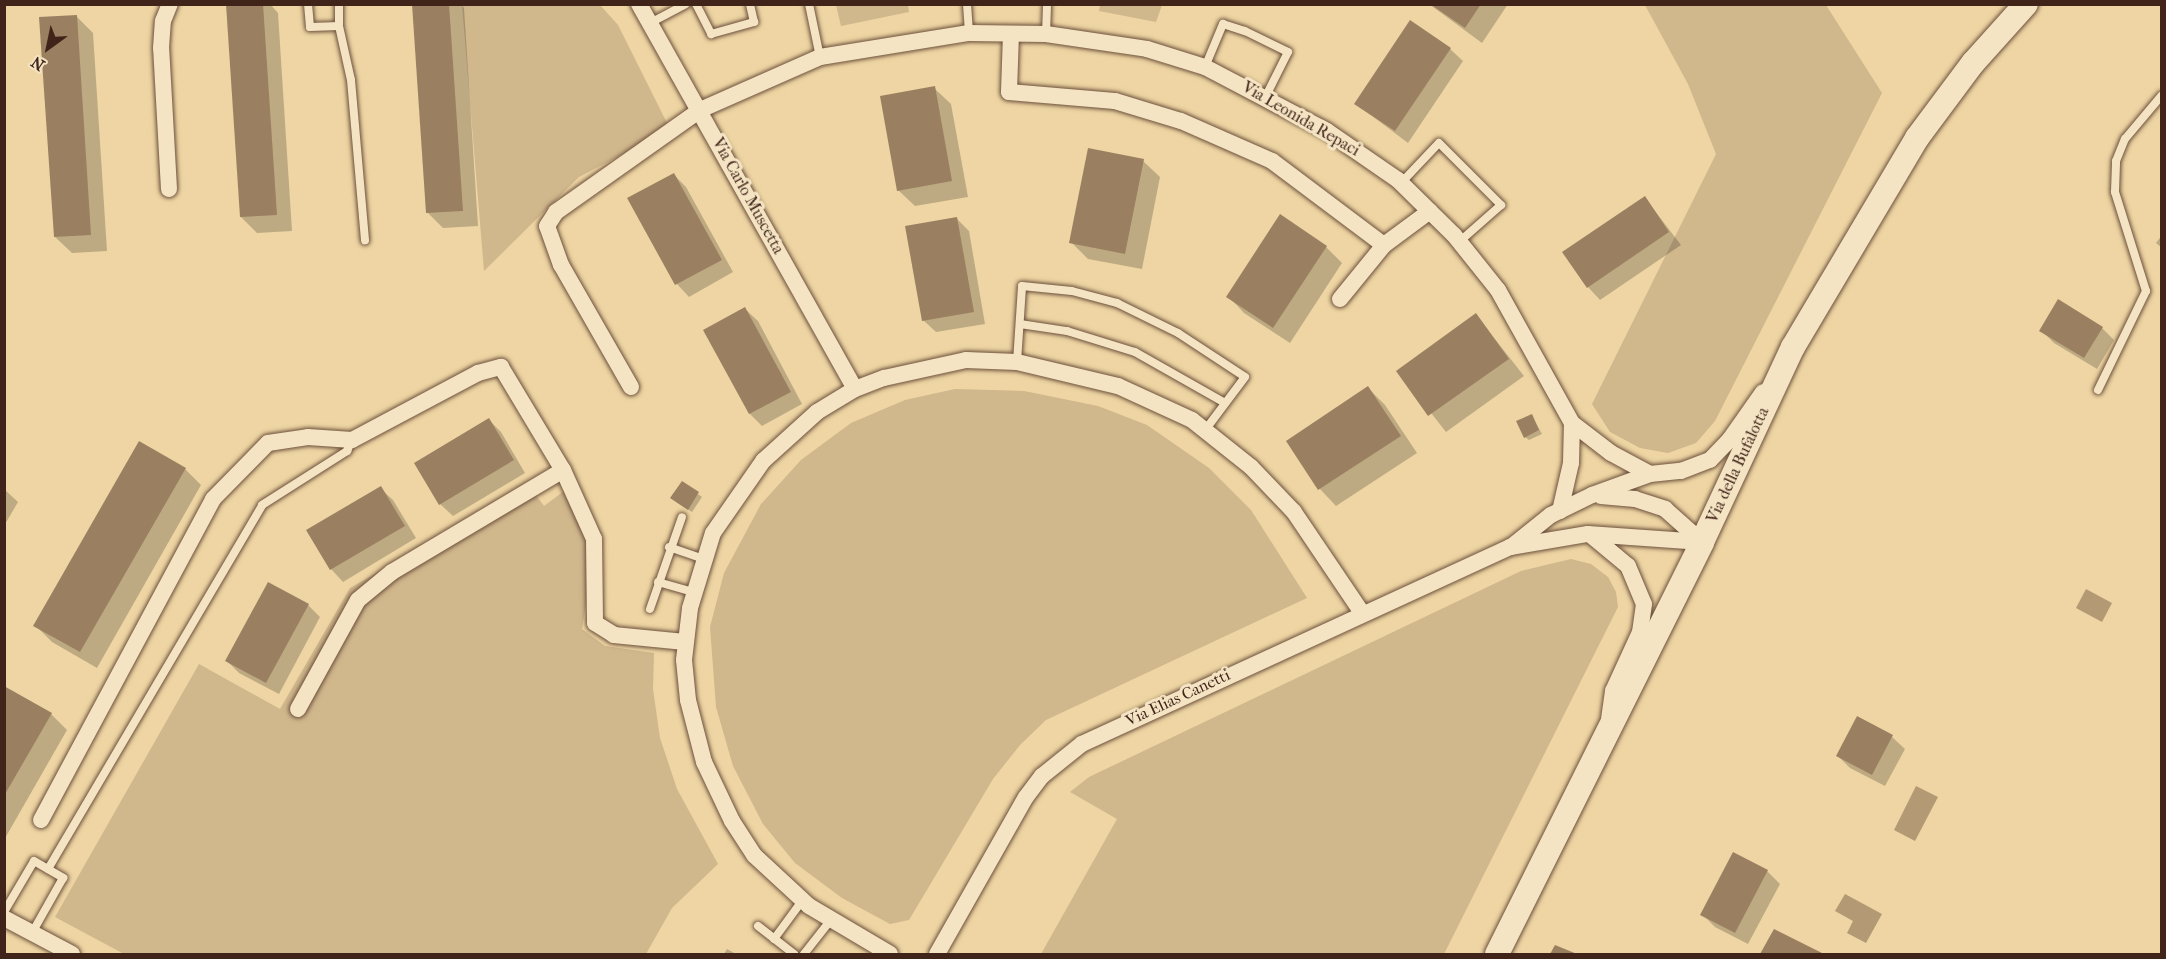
<!DOCTYPE html>
<style>
body{margin:0}
#map{position:relative;width:2166px;height:959px;overflow:hidden;background:#eed5a3;font-family:"IM FELL French Canon",serif}
div>[style]{position:absolute}
[style*='--x']{left:calc(var(--x)*1px);top:calc(var(--y)*1px);width:calc(var(--w)*1px);rotate:calc(var(--a)*1deg)}
.green>*{inset:0;background:#d0b78c}
.water>*{inset:0;background:#b39974}
.shadow>*{inset:0;background:#0003}
.building>*{inset:0;background:#9a8061}
.roads{filter:drop-shadow(0 0 2px #6c503c) drop-shadow(0 0 2px #6c503c)}
.lane>*{height:8px;margin:-4px;padding:0 4px;transform-origin:4px;border-radius:4px;background:#f4e4c3}
.street>*{height:16px;margin:-8px;padding:0 8px;transform-origin:8px;border-radius:8px;background:#f4e4c3}
.secondary>*{height:24px;margin:-12px;padding:0 12px;transform-origin:12px;border-radius:12px;background:#f4e4c3}
span{translate:-50% -50%;white-space:nowrap;text-align:center;line-height:1.15;-webkit-text-stroke:6px #f4e4c3;paint-order:stroke}
.street-label{font-size:16px;color:#40241a}
.frame{position:absolute;inset:0;border:6px solid #40241a;pointer-events:none}
.north{position:absolute;left:18px;top:18px;width:60px;height:60px;-webkit-text-stroke:4px #f4e4c3;paint-order:stroke;rotate:213deg;font-size:16px;font-weight:700;line-height:24px;text-align:center;color:#40241a}
.north::after{content:'';display:block;margin:auto;width:21px;height:27px;background:#40241a;clip-path:polygon(50% 0,100% 100%,50% 72%,0 100%)}
</style>
<div id="map">
<div class="green">
<div style="clip-path:polygon(462px 5px,600px 5px,618px 25px,670px 129px,579px 177px,484px 271px)"></div>
<div style="clip-path:polygon(836px 5px,908px 5px,909px 12px,841px 26px)"></div>
<div style="clip-path:polygon(1100px 5px,1100px 4px,1162px 5px,1156px 22px,1099px 11px)"></div>
<div style="clip-path:polygon(1645px 5px,1826px 5px,1882px 93px,1715px 421px,1696px 443px,1668px 453px,1640px 448px,1610px 432px,1592px 404px,1716px 154px,1688px 84px)"></div>
<div style="clip-path:polygon(955px 389px,1024px 391px,1098px 406px,1147px 425px,1209px 468px,1251px 510px,1307px 598px,1046px 720px,1020px 745px,993px 779px,909px 920px,890px 924px,842px 898px,795px 863px,763px 824px,733px 766px,716px 707px,710px 627px,724px 573px,761px 504px,801px 460px,851px 423px,905px 400px)"></div>
<div style="clip-path:polygon(529px 486px,544px 506px,568px 488px,595px 546px,582px 629px,605px 646px,654px 653px,653px 689px,660px 738px,677px 789px,718px 864px,672px 908px,646px 954px,124px 954px,55px 917px,199px 664px,280px 709px,350px 588px)"></div>
<div style="clip-path:polygon(1571px 559px,1591px 564px,1608px 577px,1616px 592px,1618px 607px,1444px 954px,1041px 954px,1117px 819px,1070px 792px,1089px 777px,1521px 571px)"></div>
</div>
<div class="water">
<div style="clip-path:polygon(2086px 589px,2112px 603px,2102px 622px,2076px 608px)"></div>
<div style="clip-path:polygon(1916px 786px,1938px 797px,1915px 841px,1894px 830px)"></div>
<div style="clip-path:polygon(1845px 894px,1882px 914px,1866px 943px,1847px 933px,1853px 921px,1835px 911px)"></div>
</div>
<div class="shadow">
<div style="clip-path:polygon(227px 4px,270px 4px,278px 13px,292px 231px,257px 233px,241px 217px)"></div>
<div style="clip-path:polygon(414px 4px,461px 4px,464px 8px,478px 226px,443px 228px,427px 212px)"></div>
<div style="clip-path:polygon(1429px 4px,1508px 4px,1482px 43px)"></div>
<div style="clip-path:polygon(76px 16px,93px 33px,107px 251px,72px 253px,55px 237px)"></div>
<div style="clip-path:polygon(1450px 49px,1463px 61px,1408px 143px,1355px 103px)"></div>
<div style="clip-path:polygon(934px 88px,951px 104px,968px 197px,915px 206px,898px 190px)"></div>
<div style="clip-path:polygon(1143px 161px,1160px 177px,1142px 269px,1088px 259px,1071px 242px)"></div>
<div style="clip-path:polygon(673px 174px,686px 187px,733px 272px,689px 297px,677px 284px,629px 199px)"></div>
<div style="clip-path:polygon(1645px 198px,1681px 245px,1600px 300px,1588px 287px)"></div>
<div style="clip-path:polygon(957px 219px,969px 231px,985px 324px,936px 332px,923px 320px)"></div>
<div style="clip-path:polygon(2162px 235px,2162px 248px,2156px 243px)"></div>
<div style="clip-path:polygon(1326px 247px,1342px 263px,1290px 343px,1244px 313px,1228px 296px)"></div>
<div style="clip-path:polygon(745px 309px,758px 321px,802px 404px,762px 426px,750px 414px,705px 330px)"></div>
<div style="clip-path:polygon(1476px 315px,1524px 376px,1446px 432px,1398px 371px)"></div>
<div style="clip-path:polygon(2102px 328px,2114px 340px,2097px 369px,2054px 343px,2041px 330px)"></div>
<div style="clip-path:polygon(1368px 388px,1385px 405px,1417px 453px,1336px 506px,1320px 489px,1288px 441px)"></div>
<div style="clip-path:polygon(1532px 416px,1542px 434px,1529px 440px,1525px 437px)"></div>
<div style="clip-path:polygon(489px 420px,501px 432px,525px 473px,453px 516px,440px 504px)"></div>
<div style="clip-path:polygon(185px 469px,201px 485px,97px 668px,52px 642px,35px 625px)"></div>
<div style="clip-path:polygon(380px 488px,393px 500px,416px 538px,343px 582px,331px 569px)"></div>
<div style="clip-path:polygon(4px 489px,18px 502px,4px 526px)"></div>
<div style="clip-path:polygon(698px 494px,702px 497px,692px 512px,676px 502px)"></div>
<div style="clip-path:polygon(308px 605px,320px 617px,279px 694px,239px 673px,227px 661px)"></div>
<div style="clip-path:polygon(4px 690px,51px 714px,67px 730px,4px 840px)"></div>
<div style="clip-path:polygon(1858px 718px,1892px 737px,1905px 749px,1885px 786px,1850px 768px,1838px 756px)"></div>
<div style="clip-path:polygon(1734px 854px,1767px 871px,1780px 884px,1748px 944px,1715px 927px,1702px 914px)"></div>
<div style="clip-path:polygon(1774px 931px,1820px 954px,1762px 954px)"></div>
<div style="clip-path:polygon(727px 949px,736px 954px,724px 954px)"></div>
</div>
<div class="building">
<div style="clip-path:polygon(226px 4px,263px 4px,277px 215px,240px 217px)"></div>
<div style="clip-path:polygon(412px 4px,449px 4px,463px 211px,426px 213px)"></div>
<div style="clip-path:polygon(1430px 4px,1481px 4px,1465px 28px)"></div>
<div style="clip-path:polygon(77px 15px,91px 235px,54px 237px,39px 17px)"></div>
<div style="clip-path:polygon(1410px 20px,1451px 48px,1395px 131px,1354px 104px)"></div>
<div style="clip-path:polygon(935px 86px,952px 181px,897px 191px,880px 96px)"></div>
<div style="clip-path:polygon(1088px 148px,1144px 159px,1125px 254px,1069px 243px)"></div>
<div style="clip-path:polygon(674px 173px,722px 260px,675px 285px,627px 198px)"></div>
<div style="clip-path:polygon(1645px 196px,1669px 232px,1587px 288px,1562px 252px)"></div>
<div style="clip-path:polygon(1280px 214px,1327px 246px,1273px 328px,1226px 297px)"></div>
<div style="clip-path:polygon(957px 217px,974px 312px,922px 321px,905px 226px)"></div>
<div style="clip-path:polygon(2058px 299px,2103px 327px,2084px 358px,2039px 331px)"></div>
<div style="clip-path:polygon(745px 307px,791px 392px,749px 414px,703px 330px)"></div>
<div style="clip-path:polygon(1476px 313px,1509px 359px,1428px 416px,1396px 371px)"></div>
<div style="clip-path:polygon(1368px 386px,1401px 436px,1318px 490px,1286px 441px)"></div>
<div style="clip-path:polygon(1532px 414px,1539px 430px,1524px 438px,1516px 421px)"></div>
<div style="clip-path:polygon(489px 418px,514px 460px,439px 505px,414px 463px)"></div>
<div style="clip-path:polygon(139px 441px,186px 468px,80px 652px,33px 626px)"></div>
<div style="clip-path:polygon(682px 481px,699px 492px,688px 510px,670px 498px)"></div>
<div style="clip-path:polygon(381px 486px,405px 526px,330px 570px,306px 530px)"></div>
<div style="clip-path:polygon(268px 582px,309px 604px,266px 683px,225px 661px)"></div>
<div style="clip-path:polygon(4px 686px,52px 713px,4px 796px)"></div>
<div style="clip-path:polygon(1857px 716px,1893px 735px,1872px 775px,1836px 756px)"></div>
<div style="clip-path:polygon(1733px 852px,1768px 870px,1735px 933px,1700px 915px)"></div>
<div style="clip-path:polygon(1774px 929px,1824px 954px,1760px 954px)"></div>
<div style="clip-path:polygon(1555px 945px,1577px 954px,1550px 954px)"></div>
</div>
<div class="roads">
<div class="lane">
<div style="--x:308;--y:4;--w:23;--a:85"></div>
<div style="--x:310;--y:27;--w:29;--a:-2"></div>
<div style="--x:339;--y:26;--w:22;--a:-90"></div>
<div style="--x:696;--y:4;--w:34;--a:63"></div>
<div style="--x:711;--y:34;--w:45;--a:-15.6"></div>
<div style="--x:754;--y:22;--w:18;--a:-103"></div>
<div style="--x:809;--y:4;--w:54;--a:78.3"></div>
<div style="--x:967;--y:4;--w:29;--a:86"></div>
<div style="--x:652;--y:22;--w:38;--a:-28"></div>
<div style="--x:339;--y:26;--w:55;--a:77.5"></div>
<div style="--x:351;--y:80;--w:161;--a:85"></div>
<div style="--x:1046;--y:34;--w:30;--a:-88"></div>
<div style="--x:1205;--y:67;--w:47;--a:-67.3"></div>
<div style="--x:1223;--y:24;--w:23;--a:18"></div>
<div style="--x:1245;--y:31;--w:48;--a:26"></div>
<div style="--x:1288;--y:52;--w:49;--a:116.6"></div>
<div style="--x:1401;--y:183;--w:55;--a:-46.5"></div>
<div style="--x:1439;--y:143;--w:88;--a:45"></div>
<div style="--x:1501;--y:205;--w:56;--a:138.6"></div>
<div style="--x:1020;--y:324;--w:48;--a:8.5"></div>
<div style="--x:1067;--y:331;--w:71;--a:17.2"></div>
<div style="--x:1135;--y:352;--w:103;--a:29.5"></div>
<div style="--x:1017;--y:362;--w:76;--a:-86.2"></div>
<div style="--x:1022;--y:286;--w:50;--a:5.7"></div>
<div style="--x:1072;--y:291;--w:47;--a:14.9"></div>
<div style="--x:1117;--y:303;--w:68;--a:26.2"></div>
<div style="--x:1178;--y:333;--w:80;--a:33.3"></div>
<div style="--x:1245;--y:377;--w:65;--a:126.9"></div>
<div style="--x:2098;--y:390;--w:110;--a:-64.1"></div>
<div style="--x:2146;--y:291;--w:104;--a:-107.4"></div>
<div style="--x:2115;--y:192;--w:31;--a:-88"></div>
<div style="--x:2116;--y:161;--w:24;--a:-68"></div>
<div style="--x:2125;--y:139;--w:57;--a:-49.9"></div>
<div style="--x:669;--y:547;--w:36;--a:19"></div>
<div style="--x:658;--y:582;--w:36;--a:16"></div>
<div style="--x:650;--y:609;--w:97;--a:-70.8"></div>
<div style="--x:48;--y:869;--w:422;--a:-59.5"></div>
<div style="--x:262;--y:505;--w:101;--a:-32.4"></div>
<div style="--x:347;--y:451;--w:12;--a:-66"></div>
<div style="--x:4;--y:912;--w:59;--a:-59.5"></div>
<div style="--x:34;--y:861;--w:34;--a:30"></div>
<div style="--x:63;--y:878;--w:63;--a:119.4"></div>
<div style="--x:758;--y:926;--w:46;--a:37.9"></div>
<div style="--x:774;--y:939;--w:47;--a:-53.6"></div>
<div style="--x:804;--y:954;--w:42;--a:-51.8"></div>
</div>
<div class="street">
<div style="--x:639;--y:4;--w:441;--a:60.7"></div>
<div style="--x:1011;--y:34;--w:58;--a:92"></div>
<div style="--x:1009;--y:92;--w:106;--a:4.9"></div>
<div style="--x:1115;--y:101;--w:69;--a:16.9"></div>
<div style="--x:1181;--y:121;--w:99;--a:23.7"></div>
<div style="--x:1272;--y:161;--w:140;--a:36.9"></div>
<div style="--x:169;--y:189;--w:141;--a:-93.2"></div>
<div style="--x:161;--y:48;--w:27;--a:-86"></div>
<div style="--x:163;--y:21;--w:18;--a:-68"></div>
<div style="--x:1340;--y:299;--w:70;--a:-50.8"></div>
<div style="--x:1384;--y:245;--w:57;--a:-36.5"></div>
<div style="--x:631;--y:387;--w:141;--a:-119.8"></div>
<div style="--x:561;--y:265;--w:41;--a:-109.7"></div>
<div style="--x:547;--y:226;--w:17;--a:-57"></div>
<div style="--x:556;--y:212;--w:176;--a:-35.3"></div>
<div style="--x:700;--y:110;--w:131;--a:-23.8"></div>
<div style="--x:820;--y:57;--w:151;--a:-9.2"></div>
<div style="--x:969;--y:33;--w:77;--a:0.7"></div>
<div style="--x:1046;--y:34;--w:102;--a:8.4"></div>
<div style="--x:1147;--y:49;--w:61;--a:17.2"></div>
<div style="--x:1205;--y:67;--w:138;--a:27.7"></div>
<div style="--x:1327;--y:131;--w:86;--a:34.6"></div>
<div style="--x:1398;--y:180;--w:78;--a:44.5"></div>
<div style="--x:1454;--y:235;--w:70;--a:51.3"></div>
<div style="--x:1498;--y:290;--w:152;--a:60.9"></div>
<div style="--x:1572;--y:423;--w:49;--a:37.6"></div>
<div style="--x:1611;--y:453;--w:44;--a:28.3"></div>
<div style="--x:1601;--y:496;--w:34;--a:5"></div>
<div style="--x:1635;--y:499;--w:32;--a:18"></div>
<div style="--x:1665;--y:509;--w:50;--a:41.7"></div>
<div style="--x:1560;--y:511;--w:49;--a:-77.1"></div>
<div style="--x:1571;--y:463;--w:40;--a:-88.6"></div>
<div style="--x:1592;--y:536;--w:47;--a:39.8"></div>
<div style="--x:1628;--y:566;--w:41;--a:67.2"></div>
<div style="--x:1644;--y:604;--w:28;--a:98"></div>
<div style="--x:1640;--y:632;--w:65;--a:114.6"></div>
<div style="--x:1613;--y:691;--w:28;--a:98"></div>
<div style="--x:1511;--y:547;--w:51;--a:-38.7"></div>
<div style="--x:1551;--y:515;--w:46;--a:-26"></div>
<div style="--x:1592;--y:495;--w:62;--a:-19.9"></div>
<div style="--x:1650;--y:474;--w:31;--a:-6"></div>
<div style="--x:1681;--y:471;--w:31;--a:-21"></div>
<div style="--x:1710;--y:460;--w:29;--a:-46"></div>
<div style="--x:1730;--y:439;--w:57;--a:-54.9"></div>
<div style="--x:298;--y:709;--w:124;--a:-61.2"></div>
<div style="--x:358;--y:600;--w:44;--a:-39.5"></div>
<div style="--x:392;--y:572;--w:199;--a:-30.8"></div>
<div style="--x:41;--y:820;--w:364;--a:-61.8"></div>
<div style="--x:213;--y:499;--w:78;--a:-45.5"></div>
<div style="--x:268;--y:443;--w:40;--a:-8.5"></div>
<div style="--x:308;--y:437;--w:44;--a:3.9"></div>
<div style="--x:352;--y:440;--w:143;--a:-28"></div>
<div style="--x:478;--y:373;--w:24;--a:-15"></div>
<div style="--x:501;--y:367;--w:120;--a:59"></div>
<div style="--x:563;--y:470;--w:76;--a:65.8"></div>
<div style="--x:594;--y:539;--w:84;--a:89.3"></div>
<div style="--x:595;--y:623;--w:22;--a:32"></div>
<div style="--x:614;--y:635;--w:71;--a:5.6"></div>
<div style="--x:4;--y:918;--w:77;--a:27.9"></div>
<div style="--x:890;--y:954;--w:94;--a:-149.3"></div>
<div style="--x:809;--y:906;--w:75;--a:-137.2"></div>
<div style="--x:754;--y:855;--w:40;--a:-122.9"></div>
<div style="--x:732;--y:821;--w:65;--a:-115.4"></div>
<div style="--x:704;--y:762;--w:64;--a:-104.5"></div>
<div style="--x:688;--y:700;--w:40;--a:-95.7"></div>
<div style="--x:684;--y:660;--w:52;--a:-83.4"></div>
<div style="--x:690;--y:608;--w:78;--a:-73"></div>
<div style="--x:713;--y:533;--w:88;--a:-55.2"></div>
<div style="--x:763;--y:461;--w:73;--a:-42.2"></div>
<div style="--x:817;--y:412;--w:44;--a:-31.2"></div>
<div style="--x:855;--y:389;--w:31;--a:-21"></div>
<div style="--x:884;--y:378;--w:84;--a:-12.4"></div>
<div style="--x:966;--y:360;--w:51;--a:2.2"></div>
<div style="--x:1017;--y:362;--w:104;--a:13.4"></div>
<div style="--x:1118;--y:386;--w:81;--a:24.7"></div>
<div style="--x:1192;--y:420;--w:75;--a:38.5"></div>
<div style="--x:1251;--y:467;--w:62;--a:46.3"></div>
<div style="--x:1294;--y:512;--w:122;--a:56"></div>
<div style="--x:937;--y:954;--w:180;--a:-60.5"></div>
<div style="--x:1026;--y:797;--w:26;--a:-53"></div>
<div style="--x:1042;--y:776;--w:51;--a:-38.7"></div>
<div style="--x:1082;--y:744;--w:471;--a:-24.7"></div>
<div style="--x:1510;--y:547;--w:79;--a:-9.5"></div>
<div style="--x:1588;--y:534;--w:114;--a:4"></div>
</div>
<div class="secondary">
<div style="--x:1497;--y:954;--w:460;--a:-63.5"></div>
<div style="--x:1702;--y:542;--w:215;--a:-65"></div>
<div style="--x:1793;--y:347;--w:243;--a:-59.3"></div>
<div style="--x:1917;--y:138;--w:94;--a:-53.3"></div>
<div style="--x:1973;--y:63;--w:79;--a:-48.1"></div>
</div>
</div>
<div class="street-label">
<span style="left:1301px;top:119px;rotate:30deg">Via Leonida Repaci</span>
<span style="left:748px;top:196px;rotate:61deg">Via Carlo Muscetta</span>
<span style="left:1738px;top:465px;rotate:-65deg">Via della Bufalotta</span>
<span style="left:1178px;top:698px;rotate:-25deg">Via Elias Canetti</span>
</div>
<div class="frame"></div>
<div class="north">N</div>
</div>
